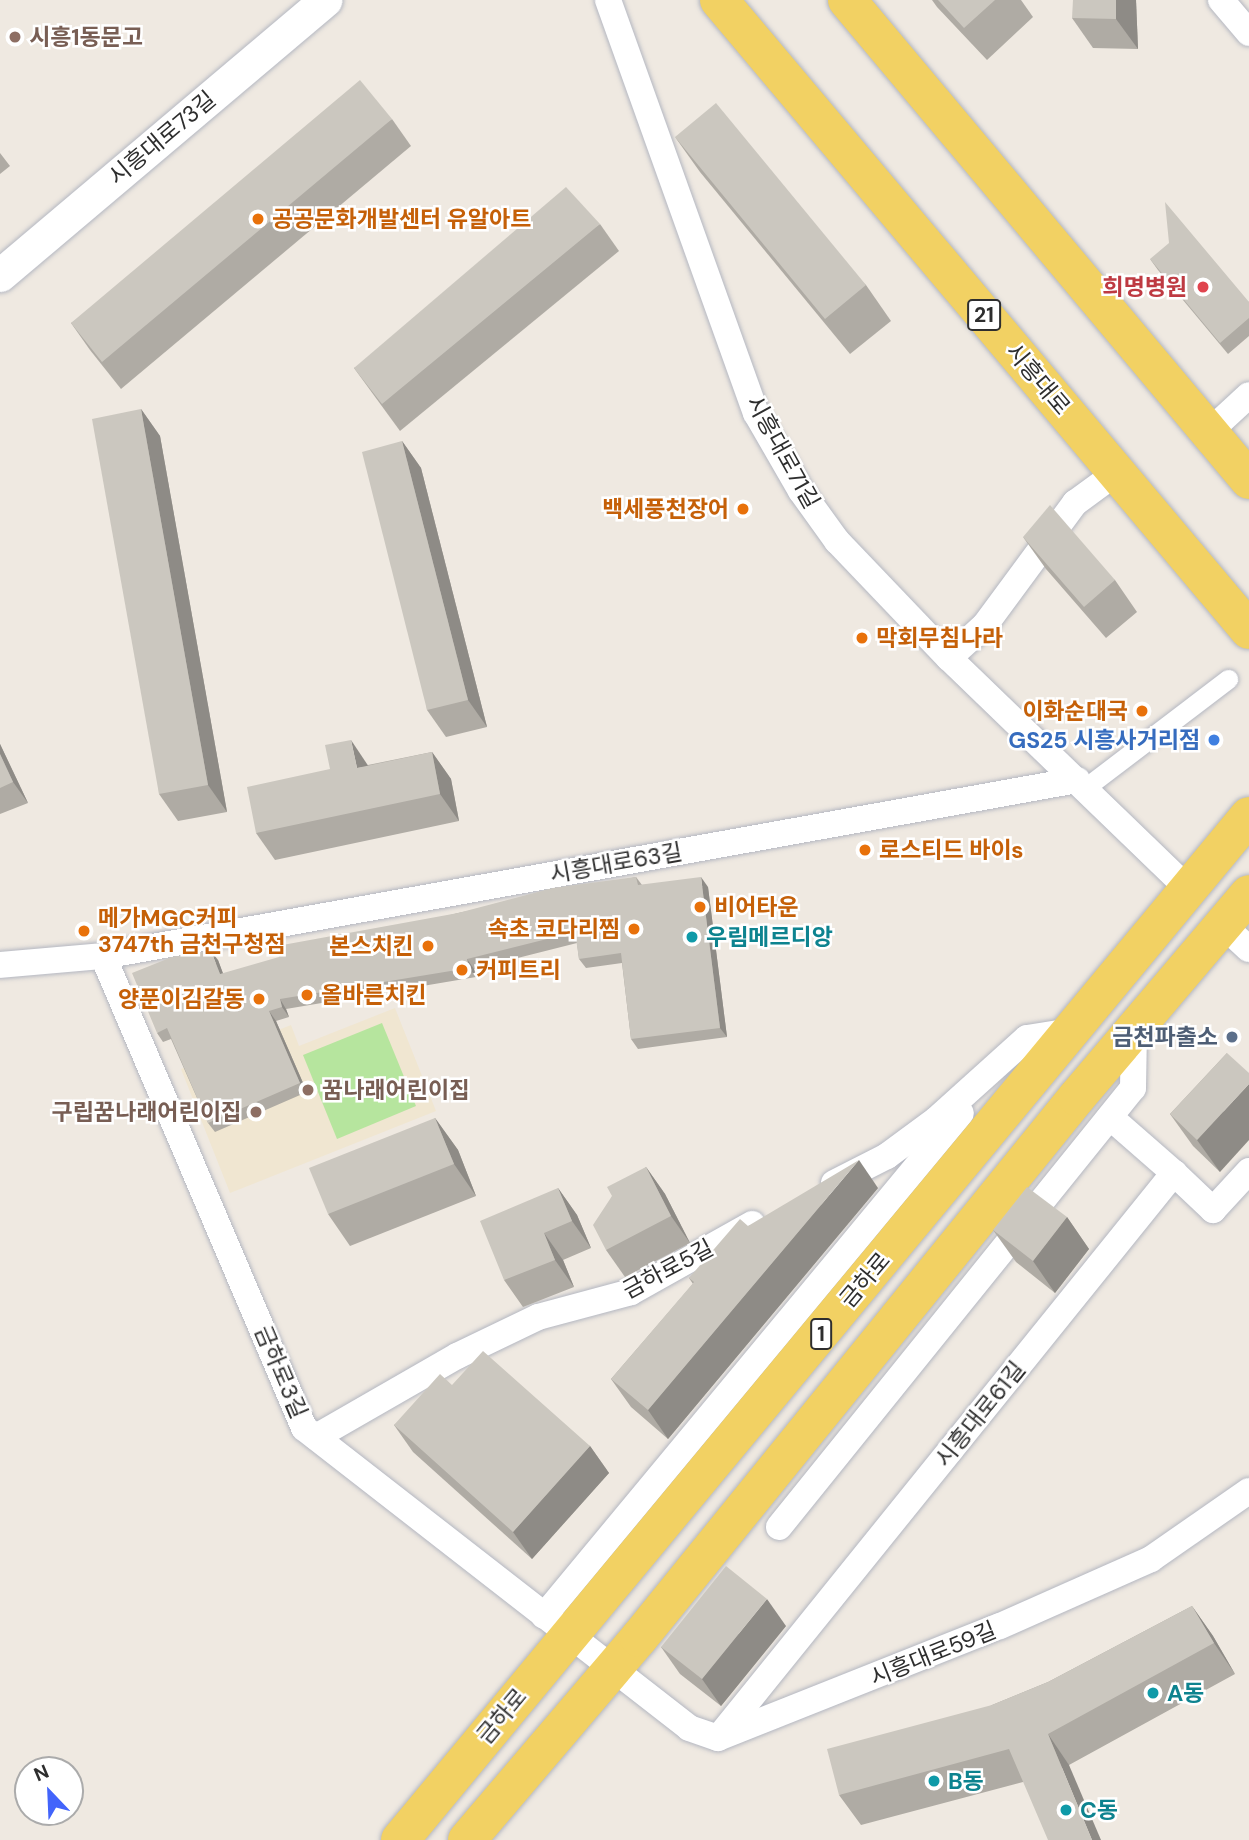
<!DOCTYPE html>
<meta charset="utf-8">
<style>
body{margin:0}
#map{position:relative;width:1249px;height:1840px;overflow:hidden;background:#efe9e1;font-family:"DM Sans","Noto Sans KR",sans-serif}
div>[style]{position:absolute}
[style*='--x']{left:calc(var(--x)*1px);top:calc(var(--y)*1px);width:calc(var(--w)*1px);rotate:calc(var(--a)*1deg)}
.education>*{inset:0;background:#f0e6d1}
.green>*{inset:0;background:#b6e59e}
.roads{filter:drop-shadow(0 0 2px #b4b7c1) drop-shadow(0 0 2px #b4b7c1)}
.pedestrian>*{height:19px;margin:-9.5px;padding:0 9.5px;transform-origin:9.5px;border-radius:9.5px;background:#fff}
.minor>*{height:26px;margin:-13px;padding:0 13px;transform-origin:13px;border-radius:13px;background:#fff}
.tertiary>*{height:33px;margin:-16.5px;padding:0 16.5px;transform-origin:16.5px;border-radius:16.5px;background:#fff}
.primary>*{height:38px;margin:-19px;padding:0 19px;transform-origin:19px;border-radius:19px;background:#f2d163}
.wall>*{inset:0;background:#afaba4}
.shaded-wall>*{inset:0;background:#8e8b86}
.building>*{inset:0;background:#cbc7bf}
.dots>*{width:19px;height:19px;translate:-50% -50%;box-sizing:border-box;border:4px solid #fff;border-radius:50%}
span{translate:-50% -50%;white-space:nowrap;text-align:center;line-height:1.15;-webkit-text-stroke:5px #fff;paint-order:stroke}
.shield-label span{padding:2px 5px;background:#fff;border:2px solid;border-radius:5px;-webkit-text-stroke-width:0}
.shield-label{font-size:21px;color:#2e2e2e;font-weight:700}
.education-label{font-size:23px;color:#785e54;font-weight:700}
.left{translate:0 -50%;text-align:left}
.right{translate:-100% -50%;text-align:right}
.street-label{font-size:23px;color:#2e2e2e}
.food-label{font-size:23px;color:#c56008;font-weight:700}
.health-label{font-size:23px;color:#be3a42;font-weight:700}
.shop-label{font-size:23px;color:#366cbe;font-weight:700}
.culture-label{font-size:23px;color:#0d838f;font-weight:700}
.service-label{font-size:23px;color:#4e5e75;font-weight:700}
.north{position:absolute;left:14px;top:1756px;width:70px;height:70px;box-sizing:border-box;background:#fff;border:2px solid #ababab;border-radius:50%;rotate:337deg;font-size:19px;font-weight:700;line-height:28px;text-align:center;color:#2e2e2e}
.north::after{content:'';display:block;margin:auto;width:24px;height:32px;background:#4264fb;clip-path:polygon(50% 0,100% 100%,50% 72%,0 100%)}
</style>
<div id="map">
<div class="education">
<div style="clip-path:polygon(395px 1008px,436px 1111px,230px 1193px,181px 1069px,291px 1025px,299px 1046px)"></div>
</div>
<div class="green">
<div style="clip-path:polygon(382px 1023px,416px 1106px,337px 1139px,303px 1055px)"></div>
</div>
<div class="roads">
<div class="pedestrian">
<div style="--x:1085;--y:788;--w:180;--a:-37.3"></div>
</div>
<div class="minor">
<div style="--x:608;--y:0;--w:439;--a:70.3"></div>
<div style="--x:756;--y:413;--w:90;--a:60"></div>
<div style="--x:801;--y:491;--w:62;--a:54.2"></div>
<div style="--x:837;--y:541;--w:162;--a:46.3"></div>
<div style="--x:949;--y:658;--w:334;--a:44"></div>
<div style="--x:1221;--y:0;--w:43;--a:49.7"></div>
<div style="--x:1209;--y:432;--w:54;--a:-42.8"></div>
<div style="--x:949;--y:658;--w:49;--a:-42.5"></div>
<div style="--x:985;--y:625;--w:152;--a:-53.6"></div>
<div style="--x:1075;--y:503;--w:51;--a:-36.2"></div>
<div style="--x:1223;--y:925;--w:35;--a:43"></div>
<div style="--x:103;--y:956;--w:513;--a:66.93"></div>
<div style="--x:304;--y:1428;--w:488;--a:37.9"></div>
<div style="--x:689;--y:1728;--w:31;--a:19"></div>
<div style="--x:718;--y:1738;--w:303;--a:-21.7"></div>
<div style="--x:1000;--y:1626;--w:165;--a:-23.9"></div>
<div style="--x:1151;--y:1559;--w:119;--a:-34.8"></div>
<div style="--x:0;--y:965;--w:103;--a:-5"></div>
<div style="--x:103;--y:956;--w:990;--a:-10.24"></div>
<div style="--x:1110;--y:1117;--w:85;--a:41.2"></div>
<div style="--x:834;--y:1183;--w:59;--a:-27"></div>
<div style="--x:887;--y:1156;--w:62;--a:-36.5"></div>
<div style="--x:937;--y:1119;--w:121;--a:-42"></div>
<div style="--x:1027;--y:1038;--w:46;--a:-8.8"></div>
<div style="--x:316;--y:1437;--w:163;--a:-29.9"></div>
<div style="--x:457;--y:1356;--w:90;--a:-25.7"></div>
<div style="--x:538;--y:1317;--w:96;--a:-15"></div>
<div style="--x:631;--y:1292;--w:139;--a:-29.3"></div>
<div style="--x:779;--y:1527;--w:564;--a:-51.12"></div>
<div style="--x:1133;--y:1088;--w:57;--a:-89"></div>
<div style="--x:544;--y:1616;--w:653;--a:-50.34"></div>
<div style="--x:719;--y:1737;--w:725;--a:-51.11"></div>
<div style="--x:1174;--y:1173;--w:54;--a:43.5"></div>
<div style="--x:1213;--y:1210;--w:53;--a:-47.3"></div>
</div>
<div class="tertiary">
<div style="--x:0;--y:275;--w:426;--a:-40.2"></div>
</div>
<div class="primary">
<div style="--x:719;--y:0;--w:823;--a:49.93"></div>
<div style="--x:847;--y:0;--w:626;--a:50.05"></div>
<div style="--x:400;--y:1840;--w:1330;--a:-50.34"></div>
<div style="--x:467;--y:1840;--w:265;--a:-49.6"></div>
<div style="--x:639;--y:1638;--w:696;--a:-51.01"></div>
<div style="--x:1077;--y:1097;--w:266;--a:-49.7"></div>
</div>
</div>
<div class="wall">
<div style="clip-path:polygon(932px 0,1021px 0,1033px 17px,987px 60px,937px 7px)"></div>
<div style="clip-path:polygon(1136px 0,1138px 49px,1093px 48px,1072px 18px)"></div>
<div style="clip-path:polygon(392px 119px,411px 146px,121px 389px,90px 350px,71px 323px)"></div>
<div style="clip-path:polygon(675px 137px,866px 285px,891px 321px,850px 354px,700px 172px)"></div>
<div style="clip-path:polygon(0 153px,10px 166px,0 174px)"></div>
<div style="clip-path:polygon(600px 224px,619px 251px,400px 431px,354px 368px)"></div>
<div style="clip-path:polygon(1150px 259px,1249px 302px,1249px 336px,1228px 354px,1158px 270px)"></div>
<div style="clip-path:polygon(141px 409px,160px 436px,227px 812px,178px 821px,159px 794px)"></div>
<div style="clip-path:polygon(402px 441px,421px 468px,487px 727px,446px 737px,427px 710px)"></div>
<div style="clip-path:polygon(1023px 537px,1115px 580px,1137px 612px,1106px 638px,1046px 569px)"></div>
<div style="clip-path:polygon(0 744px,28px 803px,0 814px)"></div>
<div style="clip-path:polygon(432px 752px,451px 779px,459px 821px,275px 860px,256px 833px,368px 765px)"></div>
<div style="clip-path:polygon(636px 877px,642px 885px,708px 887px,727px 1037px,638px 1049px,631px 1039px,622px 963px,586px 968px,579px 959px,577px 943px,474px 969px,476px 977px,286px 1009px,289px 1017px,276px 1021px,307px 1092px,215px 1132px,208px 1123px,171px 1039px,163px 1042px,157px 1033px,218px 960px,223px 974px,458px 913px)"></div>
<div style="clip-path:polygon(1227px 1053px,1220px 1172px,1193px 1146px,1170px 1114px)"></div>
<div style="clip-path:polygon(435px 1118px,458px 1150px,476px 1196px,350px 1246px,328px 1214px)"></div>
<div style="clip-path:polygon(646px 1167px,665px 1194px,690px 1243px,625px 1277px,606px 1250px,612px 1196px)"></div>
<div style="clip-path:polygon(558px 1188px,577px 1215px,591px 1248px,563px 1260px,574px 1287px,523px 1307px,504px 1280px)"></div>
<div style="clip-path:polygon(878px 1188px,668px 1439px,631px 1407px,611px 1379px,693px 1284px,689px 1278px,748px 1226px)"></div>
<div style="clip-path:polygon(1067px 1217px,1089px 1249px,1055px 1293px,1016px 1262px,993px 1230px)"></div>
<div style="clip-path:polygon(452px 1385px,590px 1446px,609px 1473px,532px 1559px,413px 1452px,394px 1425px)"></div>
<div style="clip-path:polygon(1192px 1606px,1213px 1636px,1235px 1674px,1069px 1765px,1023px 1782px,861px 1825px,839px 1795px,992px 1705px,1048px 1682px)"></div>
<div style="clip-path:polygon(786px 1626px,721px 1706px,680px 1674px,661px 1647px)"></div>
</div>
<div class="shaded-wall">
<div style="clip-path:polygon(1116px 0,1136px 0,1138px 49px,1116px 19px)"></div>
<div style="clip-path:polygon(141px 409px,160px 436px,227px 812px,208px 785px)"></div>
<div style="clip-path:polygon(402px 441px,421px 468px,487px 727px,468px 700px)"></div>
<div style="clip-path:polygon(351px 740px,369px 767px,357px 768px)"></div>
<div style="clip-path:polygon(0 744px,28px 803px,13px 782px,0 754px)"></div>
<div style="clip-path:polygon(432px 752px,451px 779px,459px 821px,440px 794px)"></div>
<div style="clip-path:polygon(701px 877px,708px 887px,727px 1037px,720px 1028px)"></div>
<div style="clip-path:polygon(211px 951px,218px 960px,227px 984px,220px 974px)"></div>
<div style="clip-path:polygon(467px 959px,474px 969px,476px 977px,469px 968px)"></div>
<div style="clip-path:polygon(280px 999px,286px 1009px,289px 1017px,282px 1007px)"></div>
<div style="clip-path:polygon(269px 1011px,276px 1021px,307px 1092px,300px 1083px)"></div>
<div style="clip-path:polygon(1249px 1084px,1249px 1140px,1220px 1172px,1197px 1140px)"></div>
<div style="clip-path:polygon(435px 1118px,458px 1150px,476px 1196px,454px 1164px)"></div>
<div style="clip-path:polygon(859px 1160px,878px 1188px,668px 1439px,648px 1410px)"></div>
<div style="clip-path:polygon(646px 1167px,665px 1194px,690px 1243px,671px 1216px)"></div>
<div style="clip-path:polygon(558px 1188px,577px 1215px,591px 1248px,572px 1221px)"></div>
<div style="clip-path:polygon(1067px 1217px,1089px 1249px,1055px 1293px,1033px 1261px)"></div>
<div style="clip-path:polygon(544px 1233px,563px 1260px,574px 1287px,555px 1260px)"></div>
<div style="clip-path:polygon(590px 1446px,609px 1473px,532px 1559px,513px 1532px)"></div>
<div style="clip-path:polygon(767px 1599px,786px 1626px,721px 1706px,702px 1679px)"></div>
<div style="clip-path:polygon(1192px 1606px,1213px 1636px,1235px 1674px,1214px 1643px)"></div>
<div style="clip-path:polygon(1048px 1734px,1069px 1765px,1101px 1840px,1092px 1840px)"></div>
</div>
<div class="building">
<div style="clip-path:polygon(938px 0,995px 0,964px 28px)"></div>
<div style="clip-path:polygon(1073px 0,1116px 0,1116px 19px,1072px 18px)"></div>
<div style="clip-path:polygon(360px 80px,392px 119px,102px 362px,71px 323px)"></div>
<div style="clip-path:polygon(716px 103px,866px 285px,825px 319px,675px 137px)"></div>
<div style="clip-path:polygon(566px 187px,600px 224px,382px 404px,354px 368px)"></div>
<div style="clip-path:polygon(1165px 202px,1249px 302px,1249px 318px,1220px 343px,1150px 259px,1169px 243px)"></div>
<div style="clip-path:polygon(141px 409px,208px 785px,159px 794px,92px 419px)"></div>
<div style="clip-path:polygon(402px 441px,468px 700px,427px 710px,362px 452px)"></div>
<div style="clip-path:polygon(1050px 505px,1115px 580px,1084px 607px,1023px 537px)"></div>
<div style="clip-path:polygon(351px 740px,357px 768px,432px 752px,440px 794px,256px 833px,247px 787px,330px 769px,325px 745px)"></div>
<div style="clip-path:polygon(0 754px,13px 782px,0 788px)"></div>
<div style="clip-path:polygon(636px 877px,638px 885px,701px 877px,720px 1028px,631px 1039px,621px 953px,579px 959px,575px 932px,467px 959px,469px 968px,280px 999px,282px 1007px,269px 1011px,300px 1083px,208px 1123px,167px 1028px,157px 1033px,132px 973px,172px 957px,211px 951px,220px 974px,279px 957px,277px 946px,458px 913px,553px 888px)"></div>
<div style="clip-path:polygon(1227px 1053px,1249px 1073px,1249px 1084px,1197px 1140px,1170px 1114px)"></div>
<div style="clip-path:polygon(435px 1118px,454px 1164px,328px 1214px,309px 1168px)"></div>
<div style="clip-path:polygon(859px 1160px,648px 1410px,611px 1379px,694px 1282px,689px 1278px,740px 1219px,748px 1226px)"></div>
<div style="clip-path:polygon(646px 1167px,671px 1216px,606px 1250px,593px 1225px,612px 1196px,607px 1187px)"></div>
<div style="clip-path:polygon(1027px 1187px,1067px 1217px,1033px 1261px,993px 1230px)"></div>
<div style="clip-path:polygon(558px 1188px,572px 1221px,544px 1233px,555px 1260px,504px 1280px,480px 1221px)"></div>
<div style="clip-path:polygon(483px 1351px,590px 1446px,513px 1532px,394px 1425px,440px 1374px,452px 1385px)"></div>
<div style="clip-path:polygon(726px 1566px,767px 1599px,702px 1679px,661px 1647px)"></div>
<div style="clip-path:polygon(1192px 1606px,1214px 1643px,1048px 1734px,1092px 1840px,1048px 1840px,1009px 1749px,839px 1795px,827px 1749px,992px 1705px,1048px 1682px)"></div>
</div>
<div class="dots">
<div style="left:15px;top:37px;background:#8d6e63"></div>
<div style="left:258px;top:219px;background:#e8710a"></div>
<div style="left:1203px;top:287px;background:#e0444e"></div>
<div style="left:743px;top:509px;background:#e8710a"></div>
<div style="left:862px;top:638px;background:#e8710a"></div>
<div style="left:1142px;top:711px;background:#e8710a"></div>
<div style="left:1214px;top:740px;background:#3f7fe0"></div>
<div style="left:865px;top:850px;background:#e8710a"></div>
<div style="left:700px;top:907px;background:#e8710a"></div>
<div style="left:634px;top:929px;background:#e8710a"></div>
<div style="left:84px;top:931px;background:#e8710a"></div>
<div style="left:692px;top:937px;background:#0f9aa8"></div>
<div style="left:428px;top:946px;background:#e8710a"></div>
<div style="left:462px;top:970px;background:#e8710a"></div>
<div style="left:307px;top:995px;background:#e8710a"></div>
<div style="left:259px;top:999px;background:#e8710a"></div>
<div style="left:1232px;top:1037px;background:#5c6f8a"></div>
<div style="left:308px;top:1090px;background:#8d6e63"></div>
<div style="left:256px;top:1112px;background:#8d6e63"></div>
<div style="left:1153px;top:1693px;background:#0f9aa8"></div>
<div style="left:934px;top:1781px;background:#0f9aa8"></div>
<div style="left:1066px;top:1810px;background:#0f9aa8"></div>
</div>
<div class="shield-label">
<span style="left:984px;top:315px">21</span>
<span style="left:821px;top:1334px">1</span>
</div>
<div class="education-label">
<span class="left" style="left:29px;top:37px">시흥1동문고</span>
<span class="left" style="left:322px;top:1090px">꿈나래어린이집</span>
<span class="right" style="left:242px;top:1112px">구립꿈나래어린이집</span>
</div>
<div class="street-label">
<span style="left:162px;top:138px;rotate:-40deg">시흥대로73길</span>
<span style="left:1038px;top:379px;rotate:50deg">시흥대로</span>
<span style="left:783px;top:452px;rotate:61deg">시흥대로71길</span>
<span style="left:616px;top:863px;rotate:-10deg">시흥대로63길</span>
<span style="left:668px;top:1269px;rotate:-28deg">금하로5길</span>
<span style="left:865px;top:1280px;rotate:-50deg">금하로</span>
<span style="left:281px;top:1372px;rotate:67deg">금하로3길</span>
<span style="left:980px;top:1414px;rotate:-51deg">시흥대로61길</span>
<span style="left:933px;top:1654px;rotate:-22deg">시흥대로59길</span>
<span style="left:502px;top:1716px;rotate:-50deg">금하로</span>
</div>
<div class="food-label">
<span class="left" style="left:272px;top:219px">공공문화개발센터 유알아트</span>
<span class="right" style="left:729px;top:509px">백세풍천장어</span>
<span class="left" style="left:876px;top:638px">막회무침나라</span>
<span class="right" style="left:1128px;top:711px">이화순대국</span>
<span class="left" style="left:879px;top:850px">로스티드 바이s</span>
<span class="left" style="left:714px;top:907px">비어타운</span>
<span class="left" style="left:98px;top:931px">메가MGC커피<br>3747th 금천구청점</span>
<span class="right" style="left:620px;top:929px">속초 코다리찜</span>
<span class="right" style="left:414px;top:946px">본스치킨</span>
<span class="left" style="left:476px;top:970px">커피트리</span>
<span class="left" style="left:321px;top:995px">올바른치킨</span>
<span class="right" style="left:245px;top:999px">양푼이김갈동</span>
</div>
<div class="health-label">
<span class="right" style="left:1187px;top:287px">희명병원</span>
</div>
<div class="shop-label">
<span class="right" style="left:1200px;top:740px">GS25 시흥사거리점</span>
</div>
<div class="culture-label">
<span class="left" style="left:706px;top:937px">우림메르디앙</span>
<span class="left" style="left:1167px;top:1693px">A동</span>
<span class="left" style="left:948px;top:1781px">B동</span>
<span class="left" style="left:1080px;top:1810px">C동</span>
</div>
<div class="service-label">
<span class="right" style="left:1218px;top:1037px">금천파출소</span>
</div>
<div class="north">N</div>
</div>
